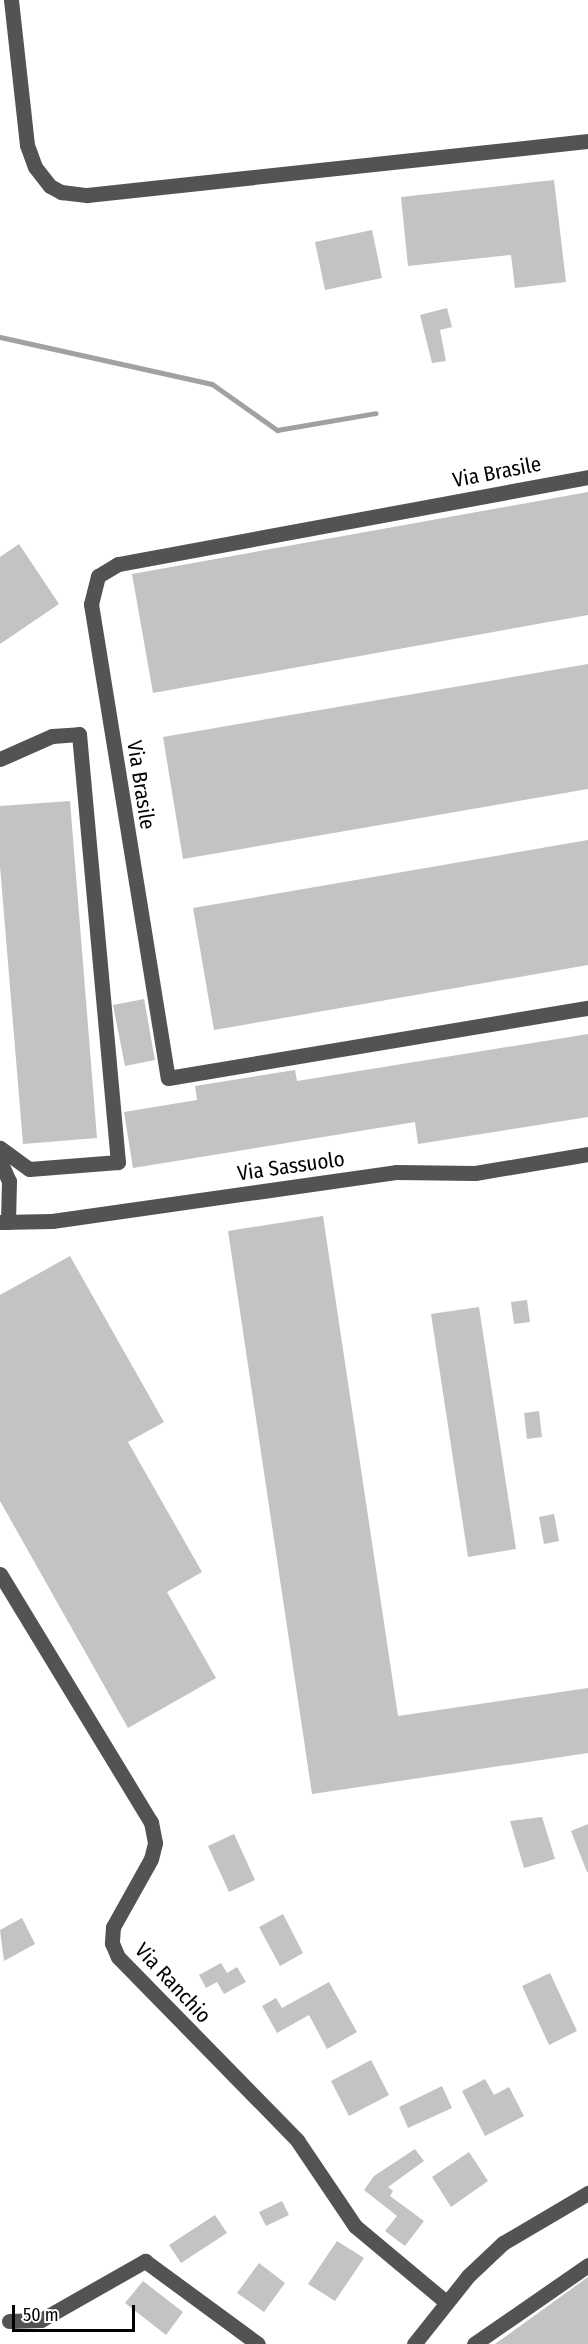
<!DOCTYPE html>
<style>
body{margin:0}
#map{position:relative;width:588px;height:2344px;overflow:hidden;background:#fff;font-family:"Fira Sans Condensed",sans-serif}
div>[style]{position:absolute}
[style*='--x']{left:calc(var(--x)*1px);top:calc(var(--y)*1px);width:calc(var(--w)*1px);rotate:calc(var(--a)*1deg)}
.stream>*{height:5px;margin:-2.5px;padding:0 2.5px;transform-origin:2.5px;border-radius:2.5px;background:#a1a1a1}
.building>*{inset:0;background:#c3c3c3}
.minor>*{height:15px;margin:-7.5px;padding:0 7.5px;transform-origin:7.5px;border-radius:7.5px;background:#535353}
span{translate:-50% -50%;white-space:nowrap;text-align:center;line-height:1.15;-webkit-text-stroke:4.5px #fff;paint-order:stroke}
.street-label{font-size:21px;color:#000}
.scale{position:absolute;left:12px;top:2305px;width:123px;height:27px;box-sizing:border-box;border:3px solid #000;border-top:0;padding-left:8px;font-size:18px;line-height:21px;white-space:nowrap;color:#000;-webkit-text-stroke:4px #fff;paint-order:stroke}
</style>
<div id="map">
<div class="stream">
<div style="--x:0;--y:337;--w:217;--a:12.5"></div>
<div style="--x:212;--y:384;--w:80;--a:35.3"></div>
<div style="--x:277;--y:430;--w:100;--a:-9.7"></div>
</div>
<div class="building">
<div style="clip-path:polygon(554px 180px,566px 282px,515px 288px,511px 255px,408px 266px,401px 197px)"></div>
<div style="clip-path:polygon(372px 230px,382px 278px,325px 290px,315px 242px)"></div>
<div style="clip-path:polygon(447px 308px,452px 327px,440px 330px,446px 361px,432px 363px,420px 315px)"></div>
<div style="clip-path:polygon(588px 492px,588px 615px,153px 693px,132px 574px)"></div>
<div style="clip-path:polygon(19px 544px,59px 604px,0 644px,0 557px)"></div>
<div style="clip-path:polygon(588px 664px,588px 789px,183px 859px,163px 737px)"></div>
<div style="clip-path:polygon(70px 801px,97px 1138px,23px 1144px,0 866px,0 806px)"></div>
<div style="clip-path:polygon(588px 840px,588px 965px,214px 1030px,193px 908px)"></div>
<div style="clip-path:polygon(144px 999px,155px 1060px,125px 1066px,113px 1005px)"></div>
<div style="clip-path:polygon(588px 1034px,588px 1117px,418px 1144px,415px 1122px,133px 1168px,124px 1112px,197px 1100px,195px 1086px,295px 1070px,297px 1081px)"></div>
<div style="clip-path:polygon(323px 1216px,398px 1716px,588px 1688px,588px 1753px,312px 1794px,228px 1231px)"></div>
<div style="clip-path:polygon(70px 1256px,164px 1422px,128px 1442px,202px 1572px,167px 1592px,216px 1678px,128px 1728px,0 1501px,0 1295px)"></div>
<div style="clip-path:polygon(527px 1300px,530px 1322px,514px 1324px,511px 1302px)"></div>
<div style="clip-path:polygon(479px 1307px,516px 1549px,468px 1557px,431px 1314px)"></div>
<div style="clip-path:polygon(539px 1411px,542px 1437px,527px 1439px,524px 1413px)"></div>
<div style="clip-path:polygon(554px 1514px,559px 1541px,544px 1544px,539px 1517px)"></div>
<div style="clip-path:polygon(542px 1817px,555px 1859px,524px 1868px,510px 1821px)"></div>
<div style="clip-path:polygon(588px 1824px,588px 1872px,587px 1872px,571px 1831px)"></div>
<div style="clip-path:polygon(234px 1834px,255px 1880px,229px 1892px,208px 1846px)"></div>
<div style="clip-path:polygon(283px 1914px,303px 1953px,280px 1966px,259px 1927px)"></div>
<div style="clip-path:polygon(22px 1918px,35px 1944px,4px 1961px,0 1930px)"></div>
<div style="clip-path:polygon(221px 1963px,227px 1973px,237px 1967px,246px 1982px,224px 1994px,217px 1982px,206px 1988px,199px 1975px)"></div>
<div style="clip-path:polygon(550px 1973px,577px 2031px,549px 2045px,522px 1986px)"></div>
<div style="clip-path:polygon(329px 1982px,357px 2032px,327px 2049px,309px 2015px,277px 2033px,262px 2006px,276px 1998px,282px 2008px)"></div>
<div style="clip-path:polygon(371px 2060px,389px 2095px,349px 2116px,331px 2081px)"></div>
<div style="clip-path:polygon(485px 2079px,494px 2095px,509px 2087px,524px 2116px,485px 2136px,462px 2091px)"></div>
<div style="clip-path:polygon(442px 2086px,452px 2108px,408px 2128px,399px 2107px)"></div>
<div style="clip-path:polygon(415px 2149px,424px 2161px,388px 2187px,393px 2191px,390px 2196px,424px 2221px,405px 2246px,385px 2231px,397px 2216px,364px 2190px,374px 2176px)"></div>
<div style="clip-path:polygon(469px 2152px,488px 2181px,451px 2207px,432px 2177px)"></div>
<div style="clip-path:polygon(282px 2201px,289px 2215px,266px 2226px,259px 2212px)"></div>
<div style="clip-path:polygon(215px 2215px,227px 2233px,181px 2263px,169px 2245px)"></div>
<div style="clip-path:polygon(337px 2241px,364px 2258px,335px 2301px,308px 2284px)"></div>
<div style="clip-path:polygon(259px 2263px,285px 2283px,264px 2312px,237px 2293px)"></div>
<div style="clip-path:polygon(588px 2277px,588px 2344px,495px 2344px)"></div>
<div style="clip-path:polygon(143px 2281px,183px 2312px,166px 2335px,125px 2303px)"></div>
</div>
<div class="minor">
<div style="--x:11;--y:0;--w:146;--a:83.7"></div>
<div style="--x:27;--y:145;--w:23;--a:70"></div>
<div style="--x:35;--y:167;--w:24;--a:52"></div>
<div style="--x:50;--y:186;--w:13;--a:29"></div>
<div style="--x:61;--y:192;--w:26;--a:7"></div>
<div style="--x:87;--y:195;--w:504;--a:-6.15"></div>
<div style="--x:588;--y:477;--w:478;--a:169.5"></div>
<div style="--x:118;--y:564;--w:23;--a:149"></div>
<div style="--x:98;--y:576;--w:29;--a:104"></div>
<div style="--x:91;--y:604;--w:480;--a:80.8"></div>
<div style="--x:168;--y:1078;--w:426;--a:-9.5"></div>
<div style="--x:0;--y:759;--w:57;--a:-23.9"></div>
<div style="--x:52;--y:736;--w:27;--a:-4"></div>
<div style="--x:79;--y:734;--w:430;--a:84.8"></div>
<div style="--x:118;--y:1162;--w:89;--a:175.5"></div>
<div style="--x:29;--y:1169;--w:36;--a:-144"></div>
<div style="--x:0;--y:1161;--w:22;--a:66"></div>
<div style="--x:9;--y:1181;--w:41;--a:91.4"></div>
<div style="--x:0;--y:1222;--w:52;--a:-1.1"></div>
<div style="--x:52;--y:1221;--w:347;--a:-8.1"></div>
<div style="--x:396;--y:1172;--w:79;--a:0.7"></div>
<div style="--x:475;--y:1173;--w:115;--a:-9.5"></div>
<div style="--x:0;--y:1574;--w:290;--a:58.7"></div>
<div style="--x:151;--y:1822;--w:21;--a:79"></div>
<div style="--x:155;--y:1843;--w:16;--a:104"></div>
<div style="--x:151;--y:1859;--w:78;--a:119.2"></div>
<div style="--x:113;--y:1927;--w:16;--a:94"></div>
<div style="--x:112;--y:1943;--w:15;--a:67"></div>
<div style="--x:118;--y:1957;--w:256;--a:45.6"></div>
<div style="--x:297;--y:2140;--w:104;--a:56"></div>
<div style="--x:355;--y:2226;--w:119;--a:39.9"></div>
<div style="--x:9;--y:2321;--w:32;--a:-2"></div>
<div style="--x:41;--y:2320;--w:120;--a:-29.6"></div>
<div style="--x:145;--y:2261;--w:140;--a:36.3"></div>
<div style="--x:414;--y:2344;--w:87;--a:-51.5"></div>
<div style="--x:468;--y:2276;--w:48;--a:-43.3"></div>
<div style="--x:503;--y:2243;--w:99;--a:-30.5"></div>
<div style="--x:474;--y:2344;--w:139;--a:-34.7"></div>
</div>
<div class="street-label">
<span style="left:497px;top:472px;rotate:-11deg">Via Brasile</span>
<span style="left:141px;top:785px;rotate:81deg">Via Brasile</span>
<span style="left:291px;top:1166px;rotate:-8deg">Via Sassuolo</span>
<span style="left:173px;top:1983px;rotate:47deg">Via Ranchio</span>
</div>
<div class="scale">50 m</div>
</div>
